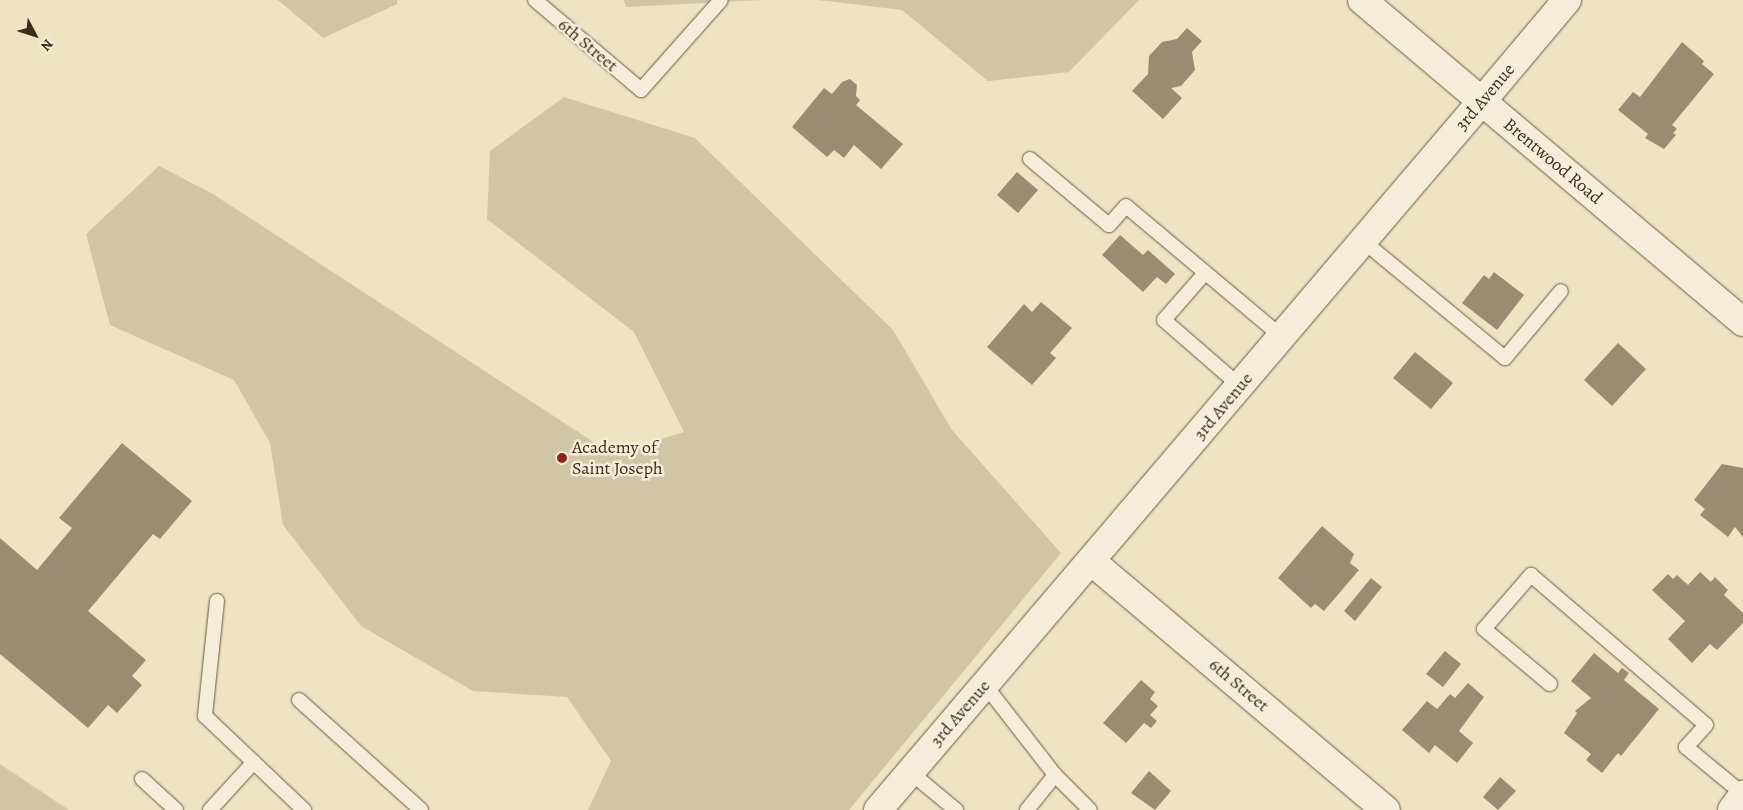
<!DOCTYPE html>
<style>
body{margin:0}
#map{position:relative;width:1743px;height:810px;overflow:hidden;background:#f0e3c4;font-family:Alegreya,serif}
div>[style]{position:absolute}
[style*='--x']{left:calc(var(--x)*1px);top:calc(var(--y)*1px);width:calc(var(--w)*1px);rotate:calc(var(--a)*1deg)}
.green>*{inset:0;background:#d2c4a7}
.building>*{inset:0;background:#9b8b72}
.roads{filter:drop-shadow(0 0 1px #6a5944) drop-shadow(0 0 1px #6a5944)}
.lane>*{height:14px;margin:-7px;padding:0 7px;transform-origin:7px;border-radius:7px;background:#f5edd9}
.street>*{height:28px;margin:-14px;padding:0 14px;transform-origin:14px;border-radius:14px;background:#f5edd9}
.secondary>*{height:28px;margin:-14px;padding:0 14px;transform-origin:14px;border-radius:14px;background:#f5edd9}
.dots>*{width:14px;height:14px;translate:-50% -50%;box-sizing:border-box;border:2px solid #f5edd9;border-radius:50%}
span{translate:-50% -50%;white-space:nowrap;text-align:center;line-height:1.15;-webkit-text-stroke:5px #f5edd9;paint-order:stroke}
.street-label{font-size:18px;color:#3e2b19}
.poi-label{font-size:18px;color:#3e2b19}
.left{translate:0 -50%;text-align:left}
.north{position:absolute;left:10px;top:10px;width:50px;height:50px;-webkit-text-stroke:4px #f5edd9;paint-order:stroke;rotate:130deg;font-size:14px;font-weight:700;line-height:20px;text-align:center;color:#3e2b19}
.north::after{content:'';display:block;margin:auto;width:18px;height:22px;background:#3e2b19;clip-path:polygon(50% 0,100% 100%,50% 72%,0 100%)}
</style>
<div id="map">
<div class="green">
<div style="clip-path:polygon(278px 0,397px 0,397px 4px,323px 38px)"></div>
<div style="clip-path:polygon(624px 0,763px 0,626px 7px)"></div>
<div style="clip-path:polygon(818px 0,1139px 0,1069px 72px,988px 81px,902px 10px)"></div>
<div style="clip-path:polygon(564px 97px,695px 138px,893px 330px,952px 430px,1061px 553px,849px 810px,588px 810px,611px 761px,567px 697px,473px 691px,361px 626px,283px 525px,270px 443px,234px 380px,110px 325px,86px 234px,159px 166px,213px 194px,612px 454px,684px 432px,634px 332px,487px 219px,490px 151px)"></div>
<div style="clip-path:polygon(0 764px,69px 810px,0 810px)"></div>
</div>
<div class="building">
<div style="clip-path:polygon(1187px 28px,1202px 41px,1192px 52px,1195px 70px,1181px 86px,1171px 88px,1182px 98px,1163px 119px,1132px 91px,1148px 74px,1149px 56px,1162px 42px,1177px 39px)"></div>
<div style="clip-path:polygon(1682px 42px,1704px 61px,1702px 64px,1714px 74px,1672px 125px,1677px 129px,1673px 133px,1676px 135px,1664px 149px,1645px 138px,1648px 134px,1618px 110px,1633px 92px,1640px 97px)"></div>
<div style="clip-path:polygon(850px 79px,857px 85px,856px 96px,860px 100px,856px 105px,903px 144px,881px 169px,854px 145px,844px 158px,834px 150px,827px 157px,792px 127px,824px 88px,832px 94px,842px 82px)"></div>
<div style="clip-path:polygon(1017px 172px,1038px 190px,1018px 213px,997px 195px)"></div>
<div style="clip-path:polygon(1120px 235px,1143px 255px,1148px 250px,1175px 274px,1166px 284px,1157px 277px,1143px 292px,1102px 255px)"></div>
<div style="clip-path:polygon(1494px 272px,1524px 295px,1497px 330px,1462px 303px,1484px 275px,1489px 279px)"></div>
<div style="clip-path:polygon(1041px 302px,1072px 328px,1050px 353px,1056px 358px,1032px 385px,987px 347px,1024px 304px,1032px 312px)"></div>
<div style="clip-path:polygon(1618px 343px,1646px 369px,1612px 406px,1584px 380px)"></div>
<div style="clip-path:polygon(1415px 352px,1453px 383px,1431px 409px,1393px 378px)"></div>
<div style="clip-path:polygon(122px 443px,192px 501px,160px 539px,153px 534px,88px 611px,146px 660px,132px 676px,142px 685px,117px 713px,108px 705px,88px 728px,0 654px,0 538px,37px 570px,72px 528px,59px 518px)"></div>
<div style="clip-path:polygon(1722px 464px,1743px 468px,1743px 537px,1735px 527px,1728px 537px,1700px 515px,1705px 509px,1694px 500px)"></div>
<div style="clip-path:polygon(1322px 526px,1354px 554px,1350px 563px,1359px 570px,1324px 611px,1315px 604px,1311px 608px,1278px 578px)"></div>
<div style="clip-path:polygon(1700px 572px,1711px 582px,1715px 577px,1728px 590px,1724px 595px,1743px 613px,1743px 623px,1717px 650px,1710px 644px,1692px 663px,1668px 639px,1685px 621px,1652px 590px,1668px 574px,1673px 579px,1677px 575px,1688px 585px)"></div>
<div style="clip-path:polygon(1371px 578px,1382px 587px,1355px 621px,1344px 611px)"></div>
<div style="clip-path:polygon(1445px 651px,1461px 664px,1443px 687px,1426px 674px)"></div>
<div style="clip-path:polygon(1594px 653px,1618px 673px,1622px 668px,1629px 673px,1624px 680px,1659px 709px,1621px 756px,1618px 753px,1602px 773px,1586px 760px,1591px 754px,1564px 733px,1577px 713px,1575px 711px,1591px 698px,1571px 681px)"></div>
<div style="clip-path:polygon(1141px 680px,1155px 692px,1150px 699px,1158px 706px,1150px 715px,1157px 721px,1151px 728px,1144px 723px,1126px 743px,1103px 723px)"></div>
<div style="clip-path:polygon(1468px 683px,1484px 697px,1459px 731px,1473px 743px,1457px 763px,1435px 745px,1429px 753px,1402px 730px,1427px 701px,1437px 709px,1450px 694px,1455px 698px)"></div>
<div style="clip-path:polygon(1149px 771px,1171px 791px,1155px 810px,1131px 793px)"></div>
<div style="clip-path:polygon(1500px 777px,1516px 791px,1498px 810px,1483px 797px)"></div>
</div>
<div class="roads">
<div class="lane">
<div style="--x:535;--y:0;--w:139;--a:40.3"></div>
<div style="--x:641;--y:90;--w:120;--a:-48.4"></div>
<div style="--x:1030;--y:159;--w:103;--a:39.9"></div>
<div style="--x:1109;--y:225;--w:25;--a:-48"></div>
<div style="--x:1126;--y:206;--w:204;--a:40"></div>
<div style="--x:1363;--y:241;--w:184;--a:39.5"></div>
<div style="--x:1505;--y:358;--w:87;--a:-50.1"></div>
<div style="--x:1205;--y:273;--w:62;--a:131.1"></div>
<div style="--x:1164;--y:320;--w:101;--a:41"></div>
<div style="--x:217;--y:601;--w:116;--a:96"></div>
<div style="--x:205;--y:716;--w:137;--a:43.5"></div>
<div style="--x:1550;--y:684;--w:86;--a:-140.2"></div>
<div style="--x:1484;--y:629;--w:72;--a:-49"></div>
<div style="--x:1531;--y:575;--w:230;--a:40.6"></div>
<div style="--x:1706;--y:725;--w:30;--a:132"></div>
<div style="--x:1686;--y:747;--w:74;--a:39.5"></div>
<div style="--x:985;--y:685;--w:114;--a:52.1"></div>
<div style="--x:1055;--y:775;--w:45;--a:128.7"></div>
<div style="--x:299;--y:700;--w:164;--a:42"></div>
<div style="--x:910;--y:772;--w:60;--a:39.6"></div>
<div style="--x:1055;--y:775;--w:49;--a:45"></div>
<div style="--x:142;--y:779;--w:46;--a:42.4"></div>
<div style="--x:210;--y:810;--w:65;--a:-47.5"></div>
</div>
<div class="street">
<div style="--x:1091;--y:561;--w:386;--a:40.2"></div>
<div style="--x:878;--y:810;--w:931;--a:-49.57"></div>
</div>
<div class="secondary">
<div style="--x:1362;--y:0;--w:499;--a:40.2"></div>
<div style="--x:1482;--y:101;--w:132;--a:-49.9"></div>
<div style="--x:1732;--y:810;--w:19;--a:-54"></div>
</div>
</div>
<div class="dots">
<div style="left:562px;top:458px;background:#8f2418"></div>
</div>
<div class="street-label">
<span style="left:588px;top:45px;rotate:40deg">6th Street</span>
<span style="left:1485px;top:97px;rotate:-50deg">3rd Avenue</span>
<span style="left:1553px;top:161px;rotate:40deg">Brentwood Road</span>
<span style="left:1223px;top:406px;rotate:-50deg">3rd Avenue</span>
<span style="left:1239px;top:685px;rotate:40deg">6th Street</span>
<span style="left:960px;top:713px;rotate:-49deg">3rd Avenue</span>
</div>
<div class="poi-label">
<span class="left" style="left:572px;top:458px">Academy of<br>Saint Joseph</span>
</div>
<div class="north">N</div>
</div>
